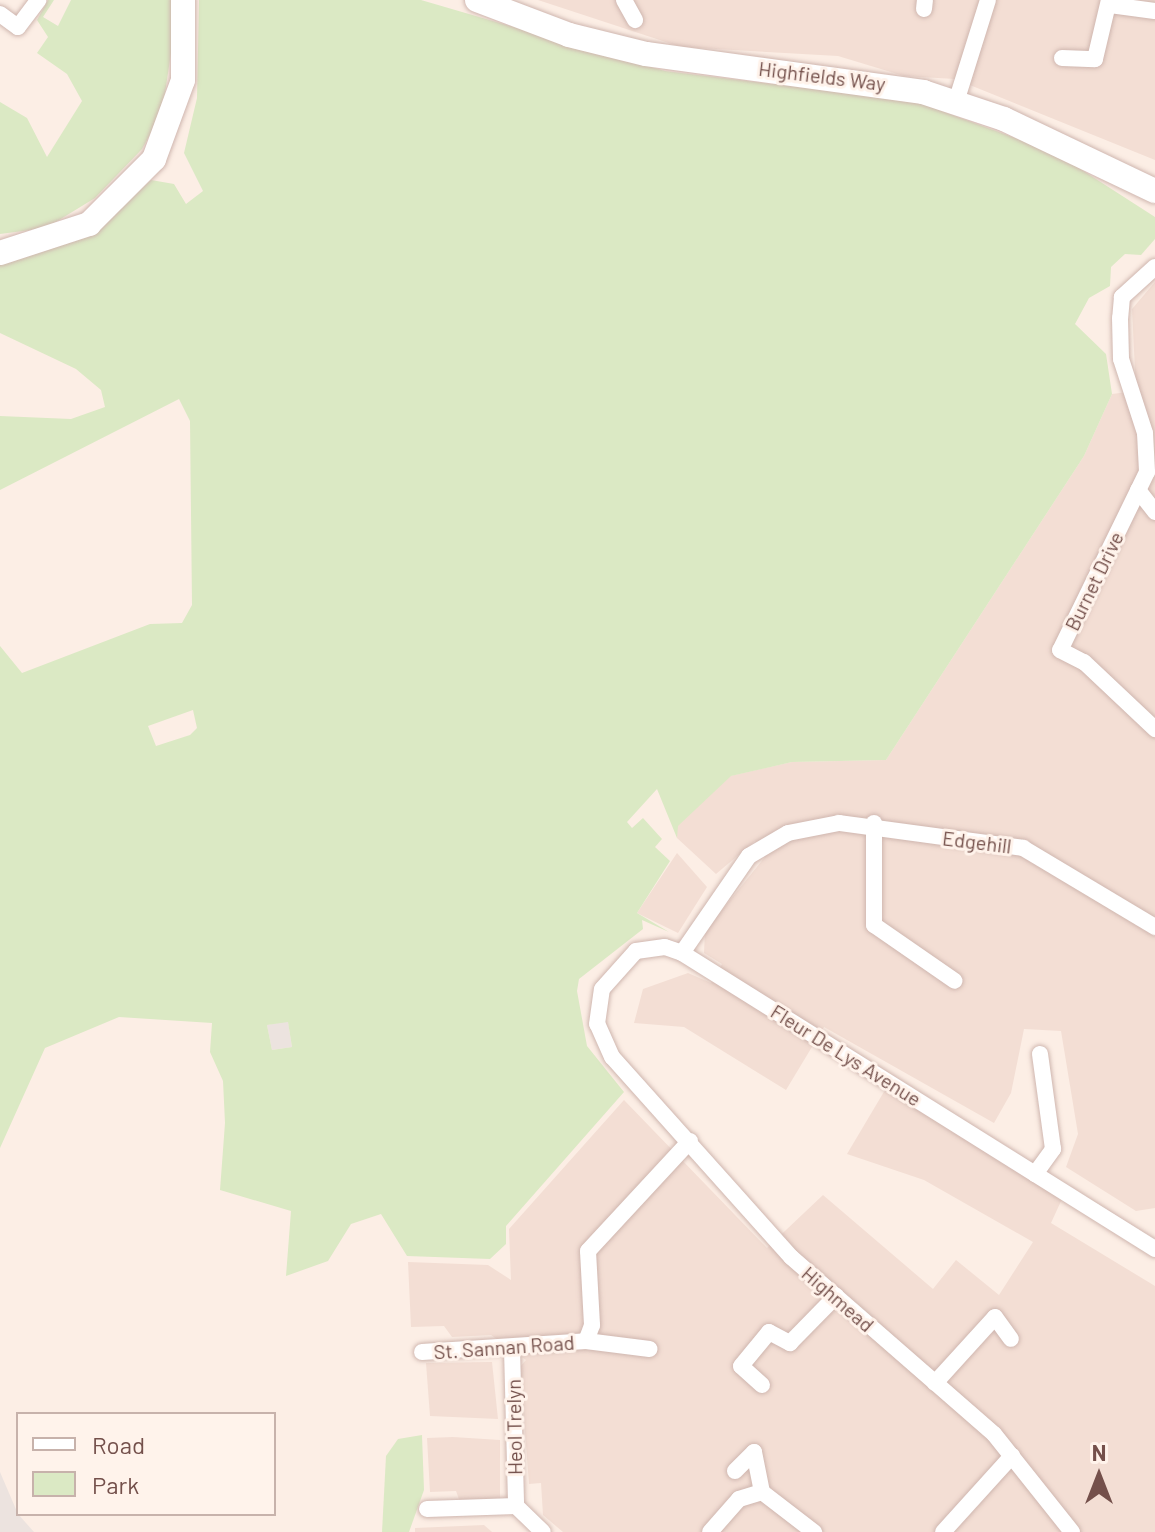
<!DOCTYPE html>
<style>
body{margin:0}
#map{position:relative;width:1155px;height:1532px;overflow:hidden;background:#fceee5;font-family:Barlow,sans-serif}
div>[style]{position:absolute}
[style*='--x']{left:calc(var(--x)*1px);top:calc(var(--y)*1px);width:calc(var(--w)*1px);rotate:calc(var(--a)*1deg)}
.residential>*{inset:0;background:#f3ded4}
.industrial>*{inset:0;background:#ece3df}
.green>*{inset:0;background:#dbe9c4}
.roads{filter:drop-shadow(0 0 2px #cfb6af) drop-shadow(0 0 2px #cfb6af)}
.street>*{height:16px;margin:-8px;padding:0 8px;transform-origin:8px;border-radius:8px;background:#fff}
.secondary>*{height:24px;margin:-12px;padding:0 12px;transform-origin:12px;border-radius:12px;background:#fff}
span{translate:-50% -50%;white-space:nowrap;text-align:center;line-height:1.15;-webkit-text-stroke:6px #fff3eb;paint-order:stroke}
.street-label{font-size:20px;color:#74504b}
.legend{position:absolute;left:16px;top:1412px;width:260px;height:104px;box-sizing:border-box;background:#fff3eb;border:2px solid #c7b2ab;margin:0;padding:10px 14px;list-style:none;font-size:24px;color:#74504b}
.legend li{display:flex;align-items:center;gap:16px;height:40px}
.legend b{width:40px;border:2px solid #c7b2ab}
.north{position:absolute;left:1059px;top:1436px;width:80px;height:80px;-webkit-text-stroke:6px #fff3eb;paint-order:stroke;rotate:0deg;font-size:22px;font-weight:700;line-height:32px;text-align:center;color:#74504b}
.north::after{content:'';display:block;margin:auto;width:28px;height:36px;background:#74504b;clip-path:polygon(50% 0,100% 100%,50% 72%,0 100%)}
</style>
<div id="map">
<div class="residential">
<div style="clip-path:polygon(538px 0,1155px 0,1155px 160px,955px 79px,904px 76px,838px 56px,681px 47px)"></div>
<div style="clip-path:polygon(1155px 282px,1155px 1208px,1136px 1211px,1066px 1167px,1078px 1134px,1061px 1031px,1024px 1029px,1011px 1093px,994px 1123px,824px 1027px,786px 1090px,684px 1027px,634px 1023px,643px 989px,688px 973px,711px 983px,722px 964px,704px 953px,705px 931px,765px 857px,755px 841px,716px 874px,677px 838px,677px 826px,730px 776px,792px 762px,886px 760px,1084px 456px,1112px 394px,1136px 391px,1132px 309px)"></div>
<div style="clip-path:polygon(677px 853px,707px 887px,678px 933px,637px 913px)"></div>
<div style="clip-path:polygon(885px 1090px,1062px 1199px,1051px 1223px,1155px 1286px,1155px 1532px,563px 1532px,543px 1515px,541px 1483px,529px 1484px,520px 1367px,526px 1360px,491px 1335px,452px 1337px,444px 1326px,411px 1327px,408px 1262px,488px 1265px,511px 1280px,509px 1229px,624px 1100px,767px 1248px,823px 1195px,933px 1289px,956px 1260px,999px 1295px,1033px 1242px,924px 1180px,847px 1154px)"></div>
<div style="clip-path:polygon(492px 1362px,498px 1419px,430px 1416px,426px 1363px)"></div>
<div style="clip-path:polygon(453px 1437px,500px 1440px,500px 1499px,460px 1502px,456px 1491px,430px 1492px,427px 1438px)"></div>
<div style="clip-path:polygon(484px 1525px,492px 1532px,415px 1532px,415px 1528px)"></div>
</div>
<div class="industrial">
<div style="clip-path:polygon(288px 1021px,292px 1047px,272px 1050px,267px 1025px)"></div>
<div style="clip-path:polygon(0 1472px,18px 1514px,34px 1532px,0 1532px)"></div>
</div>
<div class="green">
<div style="clip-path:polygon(48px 0,54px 0,43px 17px,58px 26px,71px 0,171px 0,174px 33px,162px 113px,142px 149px,95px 198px,46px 228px,0 234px,0 102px,27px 118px,47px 157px,82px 101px,67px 74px,37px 53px,48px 37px,37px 20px)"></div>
<div style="clip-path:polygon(evenodd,199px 0,421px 0,665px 71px,914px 101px,1054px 152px,1155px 217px,1155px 239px,1141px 255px,1125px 254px,1111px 267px,1110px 286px,1089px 298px,1075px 324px,1106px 354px,1112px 394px,1084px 456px,886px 760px,792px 762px,731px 776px,678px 826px,677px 838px,657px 789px,627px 822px,632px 828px,643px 818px,662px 839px,655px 847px,670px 861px,637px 913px,669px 932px,642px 920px,643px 929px,579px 979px,577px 991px,587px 1046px,624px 1092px,506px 1226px,506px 1244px,490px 1259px,407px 1256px,381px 1214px,351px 1224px,328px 1261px,286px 1276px,291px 1211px,220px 1190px,225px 1123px,223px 1081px,210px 1052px,212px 1023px,119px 1017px,45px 1048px,0 1148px,0 646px,22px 673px,150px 624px,182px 623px,192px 605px,190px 421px,179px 399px,0 490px,0 416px,71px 419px,105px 407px,101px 390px,76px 369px,0 333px,0 260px,91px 235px,151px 180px,174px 184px,186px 204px,203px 191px,184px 153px,197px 98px,199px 0,193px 710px,197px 728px,190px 735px,156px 746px,148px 726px,193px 710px,199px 0,288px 1022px,292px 1047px,272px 1050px,267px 1025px,288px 1022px)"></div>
<div style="clip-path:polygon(422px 1435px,424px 1490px,409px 1532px,382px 1532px,386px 1456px,398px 1439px)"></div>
</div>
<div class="roads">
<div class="street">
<div style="--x:624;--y:0;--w:23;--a:61"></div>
<div style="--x:1110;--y:5;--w:45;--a:7.6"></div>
<div style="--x:924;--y:9;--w:9;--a:-84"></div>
<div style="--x:0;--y:14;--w:22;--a:36"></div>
<div style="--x:18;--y:27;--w:34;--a:-53"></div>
<div style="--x:1062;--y:58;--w:33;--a:2"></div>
<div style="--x:1095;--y:59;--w:61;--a:-76.7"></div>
<div style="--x:956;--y:102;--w:107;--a:-72.6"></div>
<div style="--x:1155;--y:267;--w:45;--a:137.7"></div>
<div style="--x:1122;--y:297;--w:21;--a:95"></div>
<div style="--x:1120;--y:318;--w:41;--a:88.6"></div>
<div style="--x:1121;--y:359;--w:78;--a:72"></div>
<div style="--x:1145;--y:433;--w:39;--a:87"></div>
<div style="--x:1147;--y:472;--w:198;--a:116"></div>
<div style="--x:1060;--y:650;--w:27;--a:27"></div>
<div style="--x:1084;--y:662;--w:98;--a:43.3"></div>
<div style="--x:1138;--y:490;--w:28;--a:52"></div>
<div style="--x:874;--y:823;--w:102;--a:90"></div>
<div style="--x:874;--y:925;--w:98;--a:34.7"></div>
<div style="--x:682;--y:953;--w:118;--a:-55.4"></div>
<div style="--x:749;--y:856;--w:45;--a:-30.5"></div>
<div style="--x:788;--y:833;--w:52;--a:-11.1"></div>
<div style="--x:839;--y:823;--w:186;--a:7.7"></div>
<div style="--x:1023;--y:848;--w:154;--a:30.9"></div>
<div style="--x:1035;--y:1174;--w:31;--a:-54"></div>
<div style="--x:1053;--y:1149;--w:96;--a:-97.8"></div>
<div style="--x:586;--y:1341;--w:64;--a:7.2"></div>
<div style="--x:512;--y:1349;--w:157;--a:88.5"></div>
<div style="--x:516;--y:1506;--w:37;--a:44"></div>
<div style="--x:422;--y:1352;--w:164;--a:-3.8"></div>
<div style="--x:586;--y:1341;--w:17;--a:-69"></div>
<div style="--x:592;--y:1325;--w:74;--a:-93.1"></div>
<div style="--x:588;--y:1251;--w:150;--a:-47.2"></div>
<div style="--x:935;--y:1383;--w:89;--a:-47.7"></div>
<div style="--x:995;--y:1317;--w:27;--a:54"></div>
<div style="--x:762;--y:1385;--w:28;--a:-138"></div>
<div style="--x:741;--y:1366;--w:44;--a:-50.5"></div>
<div style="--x:769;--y:1332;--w:24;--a:28"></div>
<div style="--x:790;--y:1343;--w:66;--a:-45.6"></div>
<div style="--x:735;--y:1471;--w:27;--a:-45"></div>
<div style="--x:754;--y:1452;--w:41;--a:78.7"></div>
<div style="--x:427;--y:1509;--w:89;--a:-1.9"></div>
<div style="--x:710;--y:1532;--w:44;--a:-48.7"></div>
<div style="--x:739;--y:1499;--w:24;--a:-17"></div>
<div style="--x:762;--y:1492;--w:66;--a:37.6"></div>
<div style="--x:943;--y:1532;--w:103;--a:-47.8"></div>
<div style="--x:1072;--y:1532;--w:125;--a:-128.5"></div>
<div style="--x:994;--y:1434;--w:269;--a:-138.9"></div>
<div style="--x:791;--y:1257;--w:268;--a:-131.8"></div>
<div style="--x:612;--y:1057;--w:36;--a:-114"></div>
<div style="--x:597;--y:1024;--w:35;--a:-82"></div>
<div style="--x:602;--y:989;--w:51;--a:-48.2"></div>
<div style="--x:636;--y:951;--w:29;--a:-8"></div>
<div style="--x:665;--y:947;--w:18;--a:19"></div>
<div style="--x:682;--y:953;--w:558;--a:32.04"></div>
</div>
<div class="secondary">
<div style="--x:477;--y:0;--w:98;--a:20.8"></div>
<div style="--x:569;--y:35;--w:79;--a:13.9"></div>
<div style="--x:646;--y:54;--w:280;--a:7.8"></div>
<div style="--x:923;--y:92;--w:85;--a:18.4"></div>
<div style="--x:1004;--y:119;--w:167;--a:25.5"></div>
<div style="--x:0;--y:253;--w:94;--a:-18"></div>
<div style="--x:89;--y:224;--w:92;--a:-45"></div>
<div style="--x:154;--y:159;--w:84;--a:-69.8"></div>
<div style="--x:183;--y:80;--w:80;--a:-90"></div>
</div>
</div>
<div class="street-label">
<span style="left:822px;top:76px;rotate:7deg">Highfields Way</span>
<span style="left:1094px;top:581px;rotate:-64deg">Burnet Drive</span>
<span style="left:977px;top:842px;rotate:7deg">Edgehill</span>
<span style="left:846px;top:1055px;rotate:32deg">Fleur De Lys Avenue</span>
<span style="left:838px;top:1299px;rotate:41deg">Highmead</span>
<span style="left:504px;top:1347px;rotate:-4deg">St. Sannan Road</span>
<span style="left:514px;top:1427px;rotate:-91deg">Heol Trelyn</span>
</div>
<ul class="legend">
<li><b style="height:10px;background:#fff"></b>Road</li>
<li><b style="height:22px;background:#dbe9c4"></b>Park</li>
</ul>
<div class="north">N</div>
</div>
